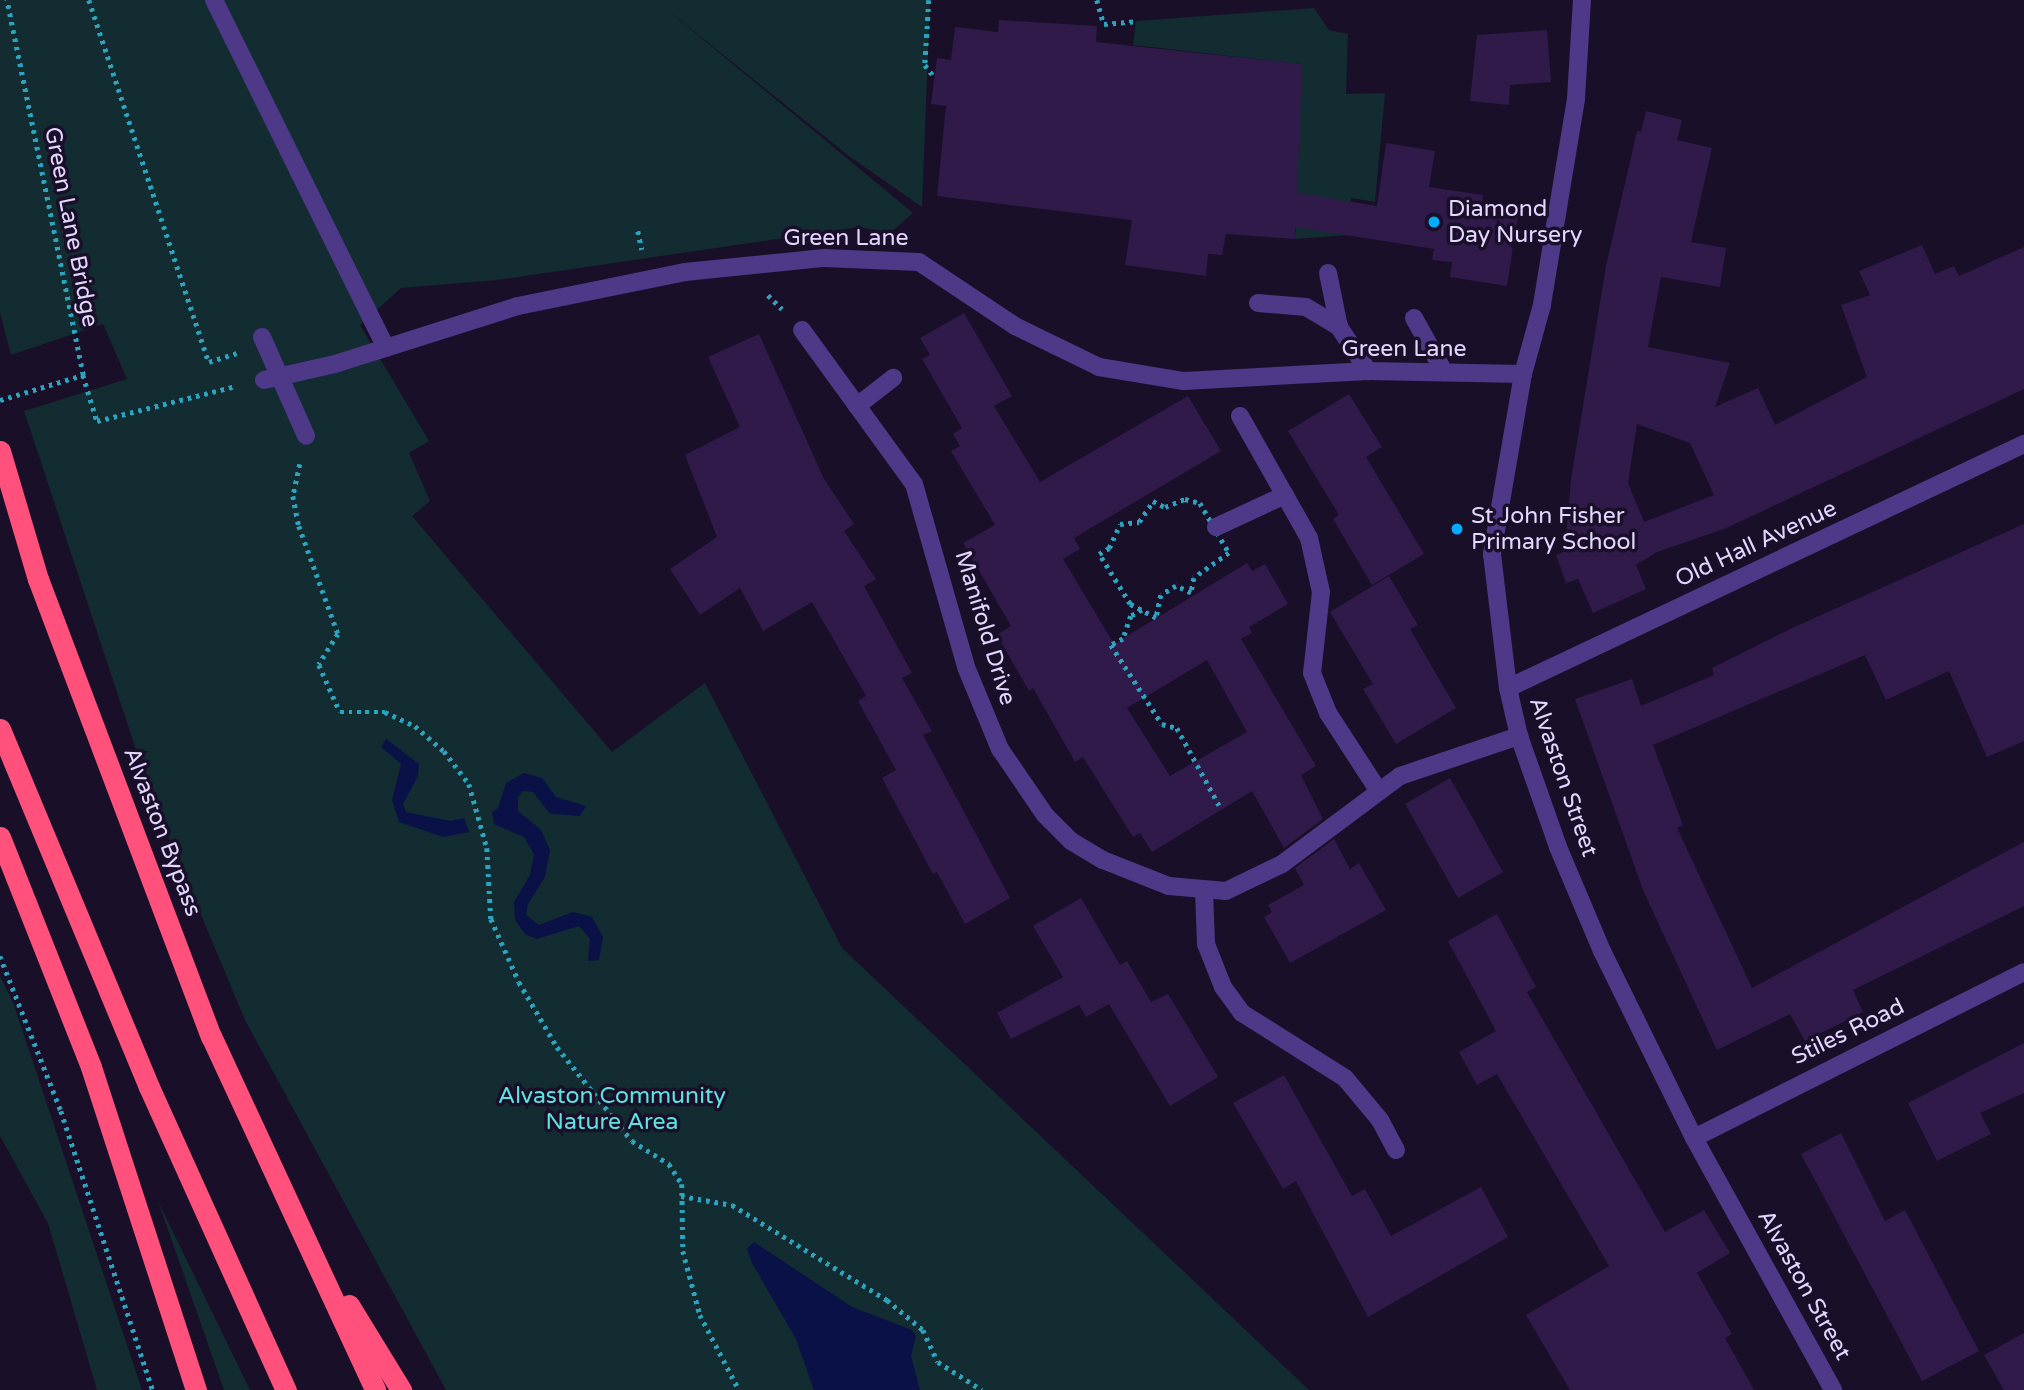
<!DOCTYPE html>
<style>
body{margin:0}
#map{position:relative;width:2024px;height:1390px;overflow:hidden;background:#190f28;font-family:"Varela Round",sans-serif}
div>[style]{position:absolute}
[style*='--x']{left:calc(var(--x)*1px);top:calc(var(--y)*1px);width:calc(var(--w)*1px);rotate:calc(var(--a)*1deg)}
.green>*{inset:0;background:#122c32}
.water>*{inset:0;background:#091147}
.building>*{inset:0;background:#2f1a49}
.path>*{height:4.5px;margin-top:-2.25px;transform-origin:0;background:repeating-linear-gradient(90deg,#2ca4bd 0 3.5px,transparent 0 8.5px)}
.minor>*{height:18px;margin:-9px;padding:0 9px;transform-origin:9px;border-radius:9px;background:#4e3888}
.highway>*{height:21px;margin:-10.5px;padding:0 10.5px;transform-origin:10.5px;border-radius:10.5px;background:#ff517c}
.dots>*{width:19px;height:19px;translate:-50% -50%;box-sizing:border-box;border:4px solid #190f28;border-radius:50%}
span{translate:-50% -50%;white-space:nowrap;text-align:center;line-height:1.15;-webkit-text-stroke:7px #190f28;paint-order:stroke}
.poi-label{font-size:23px;color:#e4d6ff}
.left{translate:0 -50%;text-align:left}
.street-label{font-size:23px;color:#e4d6ff}
.park-label{font-size:23px;color:#5de4e1}
</style>
<div id="map">
<div class="green">
<div style="clip-path:polygon(0 0,930px 0,922px 207px,850px 157px,664px 7px,913px 213px,890px 233px,859px 227px,497px 280px,401px 288px,360px 325px,429px 441px,409px 453px,430px 501px,412px 516px,612px 752px,705px 683px,842px 948px,1309px 1390px,446px 1390px,245px 1020px,151px 795px,24px 411px,127px 379px,103px 324px,11px 355px,0 313px)"></div>
<div style="clip-path:polygon(1314px 8px,1329px 30px,1348px 34px,1346px 94px,1385px 93px,1375px 202px,1351px 198px,1349px 235px,1295px 239px,1301px 64px,1133px 45px,1136px 21px)"></div>
<div style="clip-path:polygon(0 976px,14px 1005px,142px 1390px,97px 1390px,48px 1223px,0 1136px)"></div>
<div style="clip-path:polygon(158px 1201px,250px 1390px,224px 1390px)"></div>
</div>
<div class="water">
<div style="clip-path:polygon(386px 739px,419px 764px,418px 776px,403px 804px,406px 812px,450px 821px,464px 818px,469px 832px,443px 837px,399px 822px,392px 800px,401px 764px,381px 747px)"></div>
<div style="clip-path:polygon(524px 773px,542px 778px,556px 797px,586px 806px,580px 816px,550px 814px,533px 792px,523px 791px,518px 797px,518px 811px,541px 830px,550px 850px,545px 877px,528px 904px,526px 915px,539px 925px,573px 912px,592px 917px,603px 937px,599px 960px,588px 961px,590px 939px,579px 926px,537px 939px,525px 934px,515px 920px,514px 902px,530px 875px,534px 854px,524px 837px,494px 824px,492px 812px,498px 808px,506px 783px)"></div>
<div style="clip-path:polygon(754px 1242px,852px 1307px,912px 1330px,916px 1336px,911px 1356px,920px 1390px,814px 1390px,796px 1339px,752px 1263px,747px 1249px)"></div>
</div>
<div class="building">
<div style="clip-path:polygon(999px 20px,1097px 26px,1096px 42px,1302px 64px,1297px 193px,1377px 206px,1386px 143px,1435px 151px,1429px 187px,1483px 195px,1482px 203px,1519px 209px,1507px 286px,1450px 277px,1452px 262px,1432px 260px,1434px 249px,1295px 227px,1295px 239px,1226px 234px,1222px 255px,1208px 254px,1206px 276px,1125px 265px,1132px 220px,937px 196px,946px 106px,931px 104px,937px 58px,951px 60px,955px 27px,998px 32px)"></div>
<div style="clip-path:polygon(1547px 30px,1551px 82px,1510px 85px,1509px 105px,1470px 101px,1477px 35px)"></div>
<div style="clip-path:polygon(evenodd,1646px 111px,1682px 120px,1677px 140px,1712px 148px,1691px 242px,1726px 248px,1720px 287px,1661px 277px,1648px 347px,1730px 363px,1715px 407px,1758px 388px,1775px 425px,1867px 377px,1841px 305px,1870px 295px,1859px 271px,1922px 245px,1935px 274px,1954px 266px,1959px 276px,2024px 247px,2024px 389px,1724px 529px,1657px 552px,1636px 565px,1646px 589px,1593px 613px,1578px 579px,1566px 583px,1556px 555px,1565px 551px,1571px 479px,1606px 266px,1637px 131px,1641px 132px,1646px 111px,1637px 424px,1690px 443px,1714px 495px,1644px 522px,1628px 483px,1637px 424px)"></div>
<div style="clip-path:polygon(evenodd,964px 313px,1012px 396px,994px 406px,1040px 482px,1188px 396px,1221px 451px,1074px 538px,1080px 549px,1063px 559px,1114px 644px,1247px 563px,1252px 571px,1265px 564px,1288px 604px,1249px 627px,1252px 633px,1241px 639px,1316px 766px,1301px 775px,1323px 819px,1284px 848px,1252px 791px,1152px 852px,1140px 833px,1133px 837px,1083px 757px,1075px 762px,1033px 688px,1029px 691px,997px 635px,1011px 626px,963px 543px,995px 525px,951px 451px,960px 446px,953px 434px,962px 428px,922px 359px,930px 355px,920px 338px,964px 313px,1207px 660px,1247px 732px,1170px 776px,1127px 708px,1207px 660px)"></div>
<div style="clip-path:polygon(759px 334px,824px 479px,854px 524px,844px 531px,876px 579px,864px 586px,912px 673px,902px 678px,932px 731px,923px 735px,1010px 898px,965px 924px,937px 872px,933px 874px,882px 778px,896px 770px,858px 701px,866px 696px,812px 602px,763px 631px,740px 588px,700px 615px,670px 569px,717px 537px,685px 455px,740px 427px,708px 357px)"></div>
<div style="clip-path:polygon(1349px 394px,1382px 447px,1366px 457px,1424px 554px,1372px 585px,1333px 519px,1339px 515px,1288px 431px)"></div>
<div style="clip-path:polygon(2024px 524px,2024px 741px,1987px 757px,1949px 671px,1886px 700px,1865px 655px,1653px 745px,1683px 825px,1677px 828px,1752px 988px,2024px 842px,2024px 906px,1853px 990px,1863px 1012px,1805px 1041px,1790px 1014px,1717px 1050px,1643px 890px,1575px 699px,1632px 679px,1641px 706px,1714px 675px,1712px 668px,1790px 629px)"></div>
<div style="clip-path:polygon(1389px 576px,1418px 625px,1410px 629px,1456px 708px,1396px 744px,1363px 689px,1373px 684px,1330px 612px)"></div>
<div style="clip-path:polygon(1450px 778px,1503px 872px,1458px 898px,1405px 804px)"></div>
<div style="clip-path:polygon(1334px 839px,1350px 869px,1359px 863px,1386px 910px,1290px 963px,1264px 917px,1272px 912px,1268px 905px,1304px 885px,1295px 868px)"></div>
<div style="clip-path:polygon(1081px 898px,1120px 965px,1127px 961px,1151px 1002px,1168px 994px,1218px 1077px,1170px 1106px,1109px 1004px,1086px 1017px,1079px 1005px,1011px 1039px,997px 1013px,1063px 977px,1033px 926px)"></div>
<div style="clip-path:polygon(1497px 914px,1536px 987px,1527px 992px,1665px 1232px,1704px 1210px,1730px 1253px,1697px 1273px,1732px 1334px,1725px 1338px,1754px 1390px,1570px 1390px,1526px 1315px,1609px 1266px,1497px 1074px,1477px 1085px,1459px 1052px,1496px 1031px,1448px 941px)"></div>
<div style="clip-path:polygon(2024px 1043px,2024px 1093px,1980px 1113px,1991px 1134px,1937px 1161px,1908px 1103px)"></div>
<div style="clip-path:polygon(1284px 1075px,1352px 1196px,1365px 1189px,1391px 1236px,1481px 1187px,1508px 1237px,1368px 1317px,1296px 1181px,1283px 1189px,1233px 1103px)"></div>
<div style="clip-path:polygon(1841px 1133px,1885px 1221px,1905px 1210px,1979px 1351px,1922px 1381px,1801px 1154px)"></div>
<div style="clip-path:polygon(2024px 1333px,2024px 1390px,2004px 1390px,1984px 1355px)"></div>
</div>
<div class="path">
<div style="--x:89;--y:0;--w:381;--a:71.7"></div>
<div style="--x:209;--y:362;--w:29;--a:-18"></div>
<div style="--x:929;--y:0;--w:65;--a:93.5"></div>
<div style="--x:925;--y:65;--w:16;--a:52"></div>
<div style="--x:1097;--y:0;--w:25;--a:74"></div>
<div style="--x:1104;--y:24;--w:32;--a:-5"></div>
<div style="--x:638;--y:231;--w:19;--a:78"></div>
<div style="--x:768;--y:295;--w:20;--a:45"></div>
<div style="--x:83;--y:375;--w:48;--a:73.1"></div>
<div style="--x:97;--y:421;--w:143;--a:-14.1"></div>
<div style="--x:0;--y:400;--w:87;--a:-16.8"></div>
<div style="--x:83;--y:375;--w:383;--a:-101.5"></div>
<div style="--x:300;--y:464;--w:33;--a:102"></div>
<div style="--x:293;--y:496;--w:31;--a:79"></div>
<div style="--x:299;--y:526;--w:115;--a:70.1"></div>
<div style="--x:338;--y:634;--w:36;--a:122"></div>
<div style="--x:319;--y:665;--w:51;--a:65.9"></div>
<div style="--x:340;--y:712;--w:45;--a:0"></div>
<div style="--x:385;--y:712;--w:33;--a:25"></div>
<div style="--x:415;--y:726;--w:38;--a:41"></div>
<div style="--x:444;--y:751;--w:41;--a:52.9"></div>
<div style="--x:469;--y:784;--w:66;--a:74.3"></div>
<div style="--x:487;--y:848;--w:71;--a:86.8"></div>
<div style="--x:491;--y:919;--w:69;--a:66"></div>
<div style="--x:519;--y:982;--w:75;--a:59.7"></div>
<div style="--x:557;--y:1047;--w:120;--a:51.4"></div>
<div style="--x:632;--y:1141;--w:44;--a:31.9"></div>
<div style="--x:669;--y:1164;--w:24;--a:57"></div>
<div style="--x:682;--y:1184;--w:67;--a:89.1"></div>
<div style="--x:683;--y:1251;--w:66;--a:75.1"></div>
<div style="--x:700;--y:1315;--w:85;--a:62.5"></div>
<div style="--x:1185;--y:499;--w:16;--a:15"></div>
<div style="--x:1200;--y:503;--w:58;--a:59.9"></div>
<div style="--x:1229;--y:553;--w:43;--a:144.5"></div>
<div style="--x:1194;--y:578;--w:15;--a:101"></div>
<div style="--x:1191;--y:593;--w:17;--a:-155"></div>
<div style="--x:1176;--y:586;--w:17;--a:149"></div>
<div style="--x:1161;--y:595;--w:24;--a:102"></div>
<div style="--x:1156;--y:618;--w:30;--a:-152"></div>
<div style="--x:1130;--y:604;--w:59;--a:-121.8"></div>
<div style="--x:1099;--y:554;--w:12;--a:-31"></div>
<div style="--x:1109;--y:548;--w:26;--a:-65"></div>
<div style="--x:1120;--y:524;--w:19;--a:-6"></div>
<div style="--x:1139;--y:522;--w:25;--a:-56"></div>
<div style="--x:1153;--y:501;--w:13;--a:27"></div>
<div style="--x:1165;--y:507;--w:22;--a:-22"></div>
<div style="--x:1142;--y:610;--w:13;--a:151"></div>
<div style="--x:1131;--y:616;--w:24;--a:109"></div>
<div style="--x:1123;--y:639;--w:13;--a:153"></div>
<div style="--x:1111;--y:645;--w:94;--a:57.2"></div>
<div style="--x:1162;--y:724;--w:16;--a:15"></div>
<div style="--x:1177;--y:728;--w:88;--a:61.4"></div>
<div style="--x:0;--y:956;--w:167;--a:68.5"></div>
<div style="--x:61;--y:1111;--w:294;--a:71.8"></div>
<div style="--x:681;--y:1196;--w:52;--a:10"></div>
<div style="--x:732;--y:1205;--w:182;--a:31.5"></div>
<div style="--x:887;--y:1300;--w:47;--a:39.8"></div>
<div style="--x:923;--y:1330;--w:35;--a:65"></div>
<div style="--x:938;--y:1362;--w:52;--a:32.5"></div>
</div>
<div class="minor">
<div style="--x:214;--y:0;--w:388;--a:63.7"></div>
<div style="--x:1582;--y:0;--w:99;--a:93.5"></div>
<div style="--x:1576;--y:99;--w:209;--a:99.4"></div>
<div style="--x:1542;--y:305;--w:72;--a:105.4"></div>
<div style="--x:1523;--y:374;--w:183;--a:99.8"></div>
<div style="--x:1492;--y:554;--w:135;--a:83.2"></div>
<div style="--x:1508;--y:688;--w:49;--a:77.1"></div>
<div style="--x:1519;--y:736;--w:118;--a:70.6"></div>
<div style="--x:1558;--y:847;--w:113;--a:67.1"></div>
<div style="--x:1602;--y:951;--w:208;--a:63.8"></div>
<div style="--x:1694;--y:1138;--w:288;--a:61.1"></div>
<div style="--x:1328;--y:273;--w:55;--a:78.5"></div>
<div style="--x:1339;--y:327;--w:53;--a:56.6"></div>
<div style="--x:1258;--y:303;--w:48;--a:4.8"></div>
<div style="--x:1306;--y:307;--w:39;--a:31"></div>
<div style="--x:1414;--y:318;--w:62;--a:60.9"></div>
<div style="--x:802;--y:330;--w:190;--a:54"></div>
<div style="--x:914;--y:484;--w:190;--a:74.1"></div>
<div style="--x:966;--y:667;--w:89;--a:67.5"></div>
<div style="--x:1000;--y:749;--w:80;--a:55.7"></div>
<div style="--x:1045;--y:815;--w:37;--a:45"></div>
<div style="--x:1071;--y:841;--w:37;--a:31"></div>
<div style="--x:1103;--y:860;--w:71;--a:21.5"></div>
<div style="--x:1169;--y:886;--w:57;--a:5"></div>
<div style="--x:1226;--y:891;--w:62;--a:-25.7"></div>
<div style="--x:1282;--y:864;--w:147;--a:-36.7"></div>
<div style="--x:1400;--y:776;--w:126;--a:-18.6"></div>
<div style="--x:262;--y:337;--w:108;--a:66"></div>
<div style="--x:264;--y:380;--w:73;--a:-12.7"></div>
<div style="--x:335;--y:364;--w:192;--a:-17.6"></div>
<div style="--x:518;--y:306;--w:170;--a:-11.5"></div>
<div style="--x:685;--y:272;--w:140;--a:-5.8"></div>
<div style="--x:824;--y:258;--w:95;--a:2.4"></div>
<div style="--x:919;--y:262;--w:115;--a:33.7"></div>
<div style="--x:1015;--y:326;--w:93;--a:26"></div>
<div style="--x:1099;--y:367;--w:86;--a:9.4"></div>
<div style="--x:1184;--y:381;--w:184;--a:-3.1"></div>
<div style="--x:1368;--y:371;--w:155;--a:1.1"></div>
<div style="--x:857;--y:406;--w:46;--a:-37.9"></div>
<div style="--x:1240;--y:416;--w:140;--a:60.5"></div>
<div style="--x:1309;--y:538;--w:55;--a:77.5"></div>
<div style="--x:1321;--y:592;--w:81;--a:96.3"></div>
<div style="--x:1312;--y:673;--w:43;--a:68.2"></div>
<div style="--x:1328;--y:713;--w:92;--a:57"></div>
<div style="--x:1216;--y:527;--w:76;--a:-24.9"></div>
<div style="--x:1508;--y:688;--w:571;--a:-25.31"></div>
<div style="--x:1204;--y:891;--w:53;--a:87.8"></div>
<div style="--x:1206;--y:944;--w:46;--a:68.4"></div>
<div style="--x:1223;--y:987;--w:32;--a:54"></div>
<div style="--x:1242;--y:1013;--w:122;--a:32.3"></div>
<div style="--x:1345;--y:1078;--w:55;--a:50.2"></div>
<div style="--x:1380;--y:1120;--w:34;--a:62"></div>
<div style="--x:1694;--y:1138;--w:369;--a:-26.7"></div>
</div>
<div class="highway">
<div style="--x:0;--y:451;--w:134;--a:73.5"></div>
<div style="--x:38;--y:579;--w:489;--a:69.3"></div>
<div style="--x:211;--y:1036;--w:390;--a:65.1"></div>
<div style="--x:0;--y:729;--w:388;--a:67.4"></div>
<div style="--x:149;--y:1087;--w:333;--a:65.7"></div>
<div style="--x:0;--y:837;--w:247;--a:68.4"></div>
<div style="--x:91;--y:1067;--w:340;--a:72"></div>
<div style="--x:349;--y:1305;--w:100;--a:58.5"></div>
</div>
<div class="dots">
<div style="left:1434px;top:222px;background:#02abff"></div>
<div style="left:1457px;top:529px;background:#02abff"></div>
</div>
<div class="poi-label">
<span class="left" style="left:1448px;top:222px">Diamond<br>Day Nursery</span>
<span class="left" style="left:1471px;top:529px">St John Fisher<br>Primary School</span>
</div>
<div class="street-label">
<span style="left:71px;top:227px;rotate:79deg">Green Lane Bridge</span>
<span style="left:846px;top:238px">Green Lane</span>
<span style="left:1404px;top:349px">Green Lane</span>
<span style="left:1756px;top:544px;rotate:-25deg">Old Hall Avenue</span>
<span style="left:985px;top:628px;rotate:73deg">Manifold Drive</span>
<span style="left:1563px;top:777px;rotate:71deg">Alvaston Street</span>
<span style="left:162px;top:832px;rotate:69deg">Alvaston Bypass</span>
<span style="left:1848px;top:1032px;rotate:-26deg">Stiles Road</span>
<span style="left:1804px;top:1285px;rotate:61deg">Alvaston Street</span>
</div>
<div class="park-label">
<span style="left:612px;top:1109px">Alvaston Community<br>Nature Area</span>
</div>
</div>
